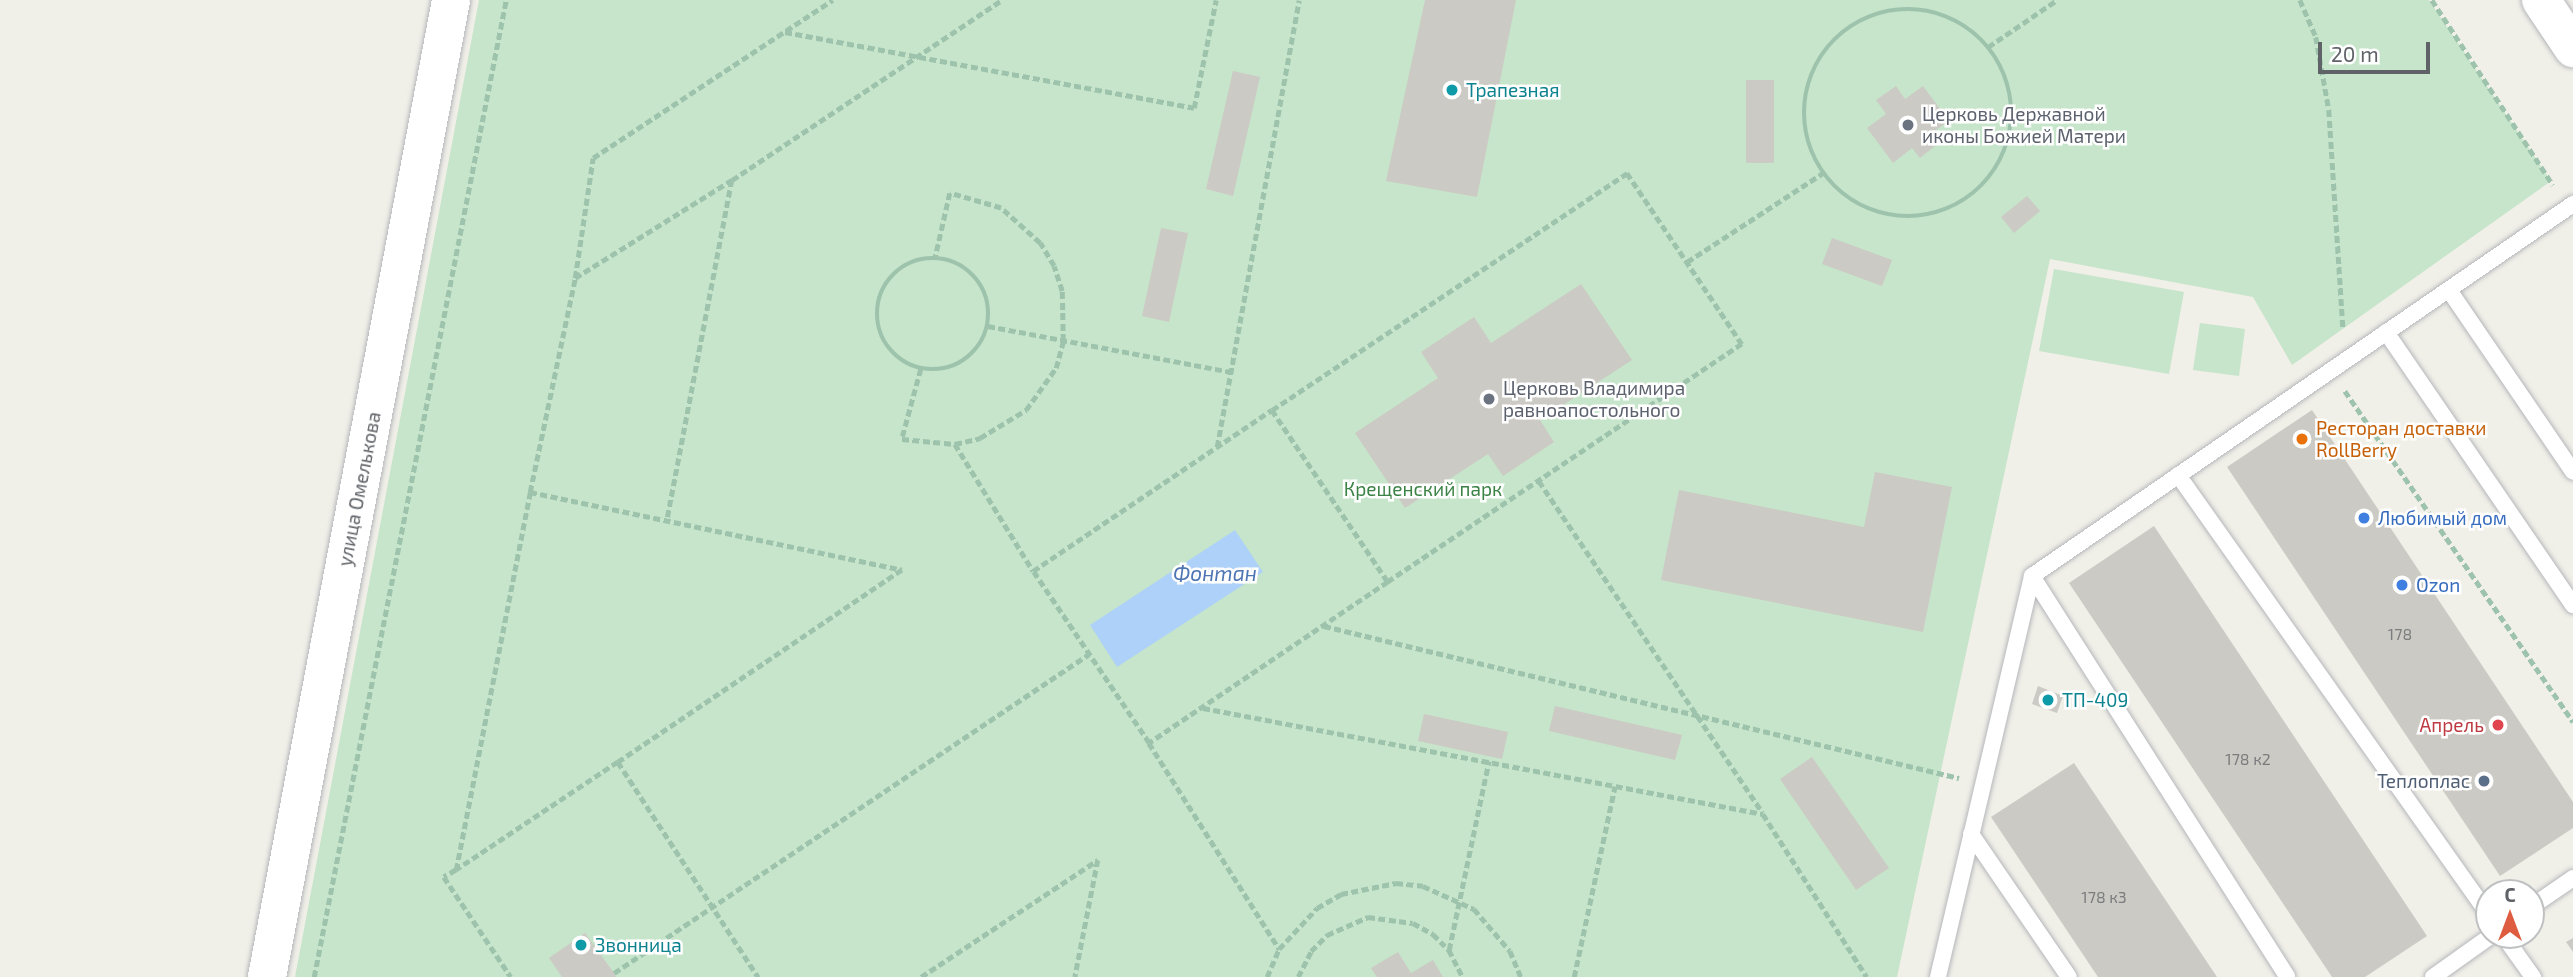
<!DOCTYPE html>
<meta charset="utf-8">
<style>
body{margin:0}
#map{position:relative;width:2573px;height:977px;overflow:hidden;background:#f0efe8;font-family:"Exo 2",sans-serif}
div>[style]{position:absolute}
[style*='--x']{left:calc(var(--x)*1px);top:calc(var(--y)*1px);width:calc(var(--w)*1px);rotate:calc(var(--a)*1deg)}
.green>*{inset:0;background:#c6e5ca}
.water>*{inset:0;background:#aed1f9}
.building>*{inset:0;background:#cccac4}
.path>*{height:4.5px;margin-top:-2.25px;transform-origin:0;background:repeating-linear-gradient(90deg,#9ec3ad 0 7px,transparent 0 10.5px)}
.path>.ring{margin:-2.25px;padding:0;box-sizing:content-box;background:none;border:4.5px solid #9ec3ad;border-radius:50%}
.roads{filter:drop-shadow(0 0 2px #b5b7bb) drop-shadow(0 0 2px #b5b7bb)}
.lane>*{height:16px;margin:-8px;padding:0 8px;transform-origin:8px;border-radius:8px;background:#fff}
.secondary>*{height:38px;margin:-19px;padding:0 19px;transform-origin:19px;border-radius:19px;background:#fff}
.dots>*{width:19px;height:19px;translate:-50% -50%;box-sizing:border-box;border:4px solid #fff;border-radius:50%}
span{translate:-50% -50%;white-space:nowrap;text-align:center;line-height:1.15;-webkit-text-stroke:5px #fff;paint-order:stroke}
.number-label{font-size:16px;color:#7a7c7e}
.number-label span{-webkit-text-stroke-width:0}
.culture-label{font-size:19px;color:#0d838f}
.left{translate:0 -50%;text-align:left}
.worship-label{font-size:19px;color:#5b616d}
.food-label{font-size:19px;color:#c56008}
.street-label{font-size:19px;color:#5f6267}
.park-label{font-size:19px;color:#3b8245}
.shop-label{font-size:19px;color:#366cbe}
.health-label{font-size:19px;color:#be3a42}
.right{translate:-100% -50%;text-align:right}
.service-label{font-size:19px;color:#4e5e75}
.water-label{font-size:21px;color:#4e75b4;font-style:italic}
.north{position:absolute;left:2475px;top:879px;width:70px;height:70px;box-sizing:border-box;background:#fff;border:2px solid #bfc0c2;border-radius:50%;rotate:0deg;font-size:19px;font-weight:700;line-height:28px;text-align:center;color:#5f6267}
.north::after{content:'';display:block;margin:auto;width:24px;height:32px;background:#de5d40;clip-path:polygon(50% 0,100% 100%,50% 72%,0 100%)}
.scale{position:absolute;left:2318px;top:42px;width:112px;height:32px;box-sizing:border-box;border:4px solid #5f6267;border-top:0;padding-left:9px;font-size:21px;line-height:24px;white-space:nowrap;color:#5f6267;-webkit-text-stroke:5px #fff;paint-order:stroke}
</style>
<div id="map">
<div class="green">
<div style="clip-path:polygon(479px 0,2429px 0,2551px 181px,2292px 365px,2253px 297px,2050px 259px,1897px 977px,295px 977px)"></div>
<div style="clip-path:polygon(2054px 269px,2184px 292px,2169px 374px,2039px 351px)"></div>
<div style="clip-path:polygon(2200px 323px,2245px 329px,2239px 376px,2193px 370px)"></div>
</div>
<div class="water">
<div style="clip-path:polygon(1235px 530px,1263px 572px,1117px 667px,1090px 625px)"></div>
</div>
<div class="building">
<div style="clip-path:polygon(1425px 0,1516px 0,1477px 197px,1386px 181px)"></div>
<div style="clip-path:polygon(1233px 71px,1260px 77px,1233px 196px,1206px 189px)"></div>
<div style="clip-path:polygon(1746px 80px,1774px 80px,1774px 163px,1746px 163px)"></div>
<div style="clip-path:polygon(1896px 86px,1905px 99px,1923px 86px,1949px 121px,1933px 132px,1940px 142px,1920px 158px,1912px 148px,1893px 163px,1867px 128px,1886px 114px,1876px 100px)"></div>
<div style="clip-path:polygon(2027px 196px,2040px 211px,2014px 233px,2001px 217px)"></div>
<div style="clip-path:polygon(1161px 228px,1188px 233px,1169px 322px,1142px 316px)"></div>
<div style="clip-path:polygon(1832px 238px,1892px 260px,1882px 286px,1822px 264px)"></div>
<div style="clip-path:polygon(1581px 284px,1632px 360px,1540px 420px,1554px 442px,1503px 476px,1488px 454px,1405px 508px,1355px 433px,1438px 378px,1421px 352px,1474px 317px,1491px 343px)"></div>
<div style="clip-path:polygon(2312px 410px,2573px 802px,2573px 828px,2500px 876px,2227px 467px)"></div>
<div style="clip-path:polygon(1875px 472px,1952px 487px,1923px 632px,1661px 580px,1679px 490px,1864px 527px)"></div>
<div style="clip-path:polygon(2154px 526px,2427px 936px,2365px 977px,2332px 977px,2069px 583px)"></div>
<div style="clip-path:polygon(2038px 686px,2063px 696px,2057px 713px,2032px 704px)"></div>
<div style="clip-path:polygon(1555px 706px,1682px 735px,1675px 760px,1549px 731px)"></div>
<div style="clip-path:polygon(1424px 714px,1508px 732px,1502px 759px,1418px 741px)"></div>
<div style="clip-path:polygon(1812px 757px,1889px 868px,1856px 890px,1780px 779px)"></div>
<div style="clip-path:polygon(2074px 763px,2217px 977px,2098px 977px,1991px 817px)"></div>
<div style="clip-path:polygon(585px 933px,614px 973px,616px 977px,562px 977px,549px 958px)"></div>
<div style="clip-path:polygon(2573px 938px,2573px 952px,2566px 942px)"></div>
<div style="clip-path:polygon(1398px 952px,1411px 973px,1433px 960px,1443px 977px,1377px 977px,1371px 968px)"></div>
</div>
<div class="path">
<div style="--x:2300;--y:0;--w:40;--a:66.6"></div>
<div style="--x:2316;--y:37;--w:74;--a:79.9"></div>
<div style="--x:2329;--y:110;--w:218;--a:86.3"></div>
<div style="--x:2432;--y:0;--w:221;--a:56.8"></div>
<div class="ring" style="left:1804px;top:9px;width:203.5px;height:203.5px"></div>
<div style="--x:785;--y:32;--w:416;--a:10.5"></div>
<div style="--x:1194;--y:108;--w:110;--a:-78.5"></div>
<div style="--x:1988;--y:47;--w:83;--a:-34.3"></div>
<div style="--x:732;--y:180;--w:324;--a:-33.7"></div>
<div class="ring" style="left:877px;top:258px;width:107.5px;height:107.5px"></div>
<div style="--x:1687;--y:262;--w:163;--a:-33.2"></div>
<div style="--x:575;--y:278;--w:121;--a:-81.5"></div>
<div style="--x:593;--y:158;--w:287;--a:-33.4"></div>
<div style="--x:988;--y:326;--w:247;--a:10.7"></div>
<div style="--x:921;--y:369;--w:73;--a:105.2"></div>
<div style="--x:902;--y:439;--w:53;--a:5.4"></div>
<div style="--x:955;--y:444;--w:26;--a:-13"></div>
<div style="--x:980;--y:438;--w:54;--a:-31.3"></div>
<div style="--x:1026;--y:410;--w:52;--a:-54.5"></div>
<div style="--x:1056;--y:368;--w:28;--a:-75"></div>
<div style="--x:1063;--y:341;--w:50;--a:-91.1"></div>
<div style="--x:1062;--y:291;--w:26;--a:-108"></div>
<div style="--x:1054;--y:266;--w:27;--a:-121"></div>
<div style="--x:1040;--y:243;--w:52;--a:-138.1"></div>
<div style="--x:1001;--y:208;--w:53;--a:-163.6"></div>
<div style="--x:950;--y:193;--w:68;--a:102.8"></div>
<div style="--x:2345;--y:391;--w:402;--a:55.4"></div>
<div style="--x:1272;--y:410;--w:427;--a:-33.7"></div>
<div style="--x:1627;--y:173;--w:206;--a:56.1"></div>
<div style="--x:1742;--y:344;--w:427;--a:146.1"></div>
<div style="--x:1272;--y:410;--w:207;--a:56"></div>
<div style="--x:1388;--y:582;--w:288;--a:146"></div>
<div style="--x:1149;--y:743;--w:207;--a:-124"></div>
<div style="--x:1033;--y:571;--w:288;--a:-34"></div>
<div style="--x:955;--y:444;--w:149;--a:58.4"></div>
<div style="--x:1217;--y:447;--w:454;--a:-79.6"></div>
<div style="--x:1539;--y:481;--w:400;--a:56"></div>
<div style="--x:530;--y:492;--w:219;--a:-78.1"></div>
<div style="--x:575;--y:278;--w:185;--a:-32"></div>
<div style="--x:732;--y:180;--w:347;--a:100.8"></div>
<div style="--x:1324;--y:626;--w:653;--a:13.46"></div>
<div style="--x:1203;--y:708;--w:570;--a:10.72"></div>
<div style="--x:1763;--y:814;--w:193;--a:57.5"></div>
<div style="--x:1149;--y:743;--w:244;--a:57.7"></div>
<div style="--x:618;--y:762;--w:257;--a:56.9"></div>
<div style="--x:456;--y:870;--w:385;--a:-78.9"></div>
<div style="--x:530;--y:492;--w:380;--a:11.8"></div>
<div style="--x:902;--y:570;--w:343;--a:145.9"></div>
<div style="--x:618;--y:762;--w:195;--a:146.3"></div>
<div style="--x:456;--y:870;--w:14;--a:150"></div>
<div style="--x:444;--y:877;--w:120;--a:56.2"></div>
<div style="--x:1449;--y:950;--w:193;--a:-78.1"></div>
<div style="--x:614;--y:973;--w:572;--a:-33.88"></div>
<div style="--x:314;--y:977;--w:996;--a:-78.88"></div>
<div style="--x:921;--y:977;--w:212;--a:-33.5"></div>
<div style="--x:1098;--y:860;--w:119;--a:101.1"></div>
<div style="--x:1267;--y:977;--w:30;--a:-67"></div>
<div style="--x:1279;--y:949;--w:56;--a:-47.2"></div>
<div style="--x:1317;--y:908;--w:28;--a:-30"></div>
<div style="--x:1341;--y:894;--w:56;--a:-11.3"></div>
<div style="--x:1396;--y:883;--w:27;--a:6"></div>
<div style="--x:1423;--y:886;--w:56;--a:24.3"></div>
<div style="--x:1474;--y:909;--w:55;--a:49.4"></div>
<div style="--x:1510;--y:951;--w:28;--a:67"></div>
<div style="--x:1298;--y:977;--w:29;--a:-63"></div>
<div style="--x:1311;--y:951;--w:23;--a:-45"></div>
<div style="--x:1327;--y:935;--w:45;--a:-23.7"></div>
<div style="--x:1368;--y:917;--w:45;--a:7.6"></div>
<div style="--x:1413;--y:923;--w:23;--a:29"></div>
<div style="--x:1433;--y:934;--w:23;--a:45"></div>
<div style="--x:1449;--y:950;--w:30;--a:63"></div>
<div style="--x:1574;--y:977;--w:195;--a:-77.9"></div>
</div>
<div class="roads">
<div class="lane">
<div style="--x:2449;--y:290;--w:220;--a:55.7"></div>
<div style="--x:2386;--y:332;--w:331;--a:55.6"></div>
<div style="--x:2178;--y:475;--w:539;--a:54.75"></div>
<div style="--x:2032;--y:576;--w:475;--a:57.5"></div>
<div style="--x:1971;--y:834;--w:173;--a:55.6"></div>
<div style="--x:2531;--y:907;--w:51;--a:-34.6"></div>
<div style="--x:2503;--y:935;--w:52;--a:54.5"></div>
<div style="--x:1938;--y:977;--w:412;--a:-76.8"></div>
<div style="--x:2032;--y:576;--w:657;--a:-34.51"></div>
<div style="--x:2433;--y:977;--w:72;--a:-35.4"></div>
</div>
<div class="secondary">
<div style="--x:2541;--y:0;--w:58;--a:56.3"></div>
<div style="--x:267;--y:977;--w:994;--a:-79.33"></div>
</div>
</div>
<div class="dots">
<div style="left:1452px;top:90px;background:#0f9aa8"></div>
<div style="left:1908px;top:125px;background:#6b7280"></div>
<div style="left:1489px;top:399px;background:#6b7280"></div>
<div style="left:2302px;top:439px;background:#e8710a"></div>
<div style="left:2364px;top:518px;background:#3f7fe0"></div>
<div style="left:2402px;top:585px;background:#3f7fe0"></div>
<div style="left:2048px;top:700px;background:#0f9aa8"></div>
<div style="left:2498px;top:725px;background:#e0444e"></div>
<div style="left:2484px;top:781px;background:#5c6f8a"></div>
<div style="left:581px;top:945px;background:#0f9aa8"></div>
</div>
<div class="number-label">
<span style="left:2400px;top:634px">178</span>
<span style="left:2248px;top:759px">178 к2</span>
<span style="left:2104px;top:897px">178 к3</span>
</div>
<div class="culture-label">
<span class="left" style="left:1466px;top:90px">Трапезная</span>
<span class="left" style="left:2062px;top:700px">ТП-409</span>
<span class="left" style="left:595px;top:945px">Звонница</span>
</div>
<div class="worship-label">
<span class="left" style="left:1922px;top:125px">Церковь Державной<br>иконы Божией Матери</span>
<span class="left" style="left:1503px;top:399px">Церковь Владимира<br>равноапостольного</span>
</div>
<div class="food-label">
<span class="left" style="left:2316px;top:439px">Ресторан доставки<br>RollBerry</span>
</div>
<div class="street-label">
<span style="left:359px;top:489px;rotate:-79deg">улица Омелькова</span>
</div>
<div class="park-label">
<span style="left:1423px;top:489px">Крещенский парк</span>
</div>
<div class="shop-label">
<span class="left" style="left:2378px;top:518px">Любимый дом</span>
<span class="left" style="left:2416px;top:585px">Ozon</span>
</div>
<div class="health-label">
<span class="right" style="left:2484px;top:725px">Апрель</span>
</div>
<div class="service-label">
<span class="right" style="left:2470px;top:781px">Теплоплас</span>
</div>
<div class="water-label">
<span style="left:1215px;top:573px">Фонтан</span>
</div>
<div class="north">С</div>
<div class="scale">20 m</div>
</div>
